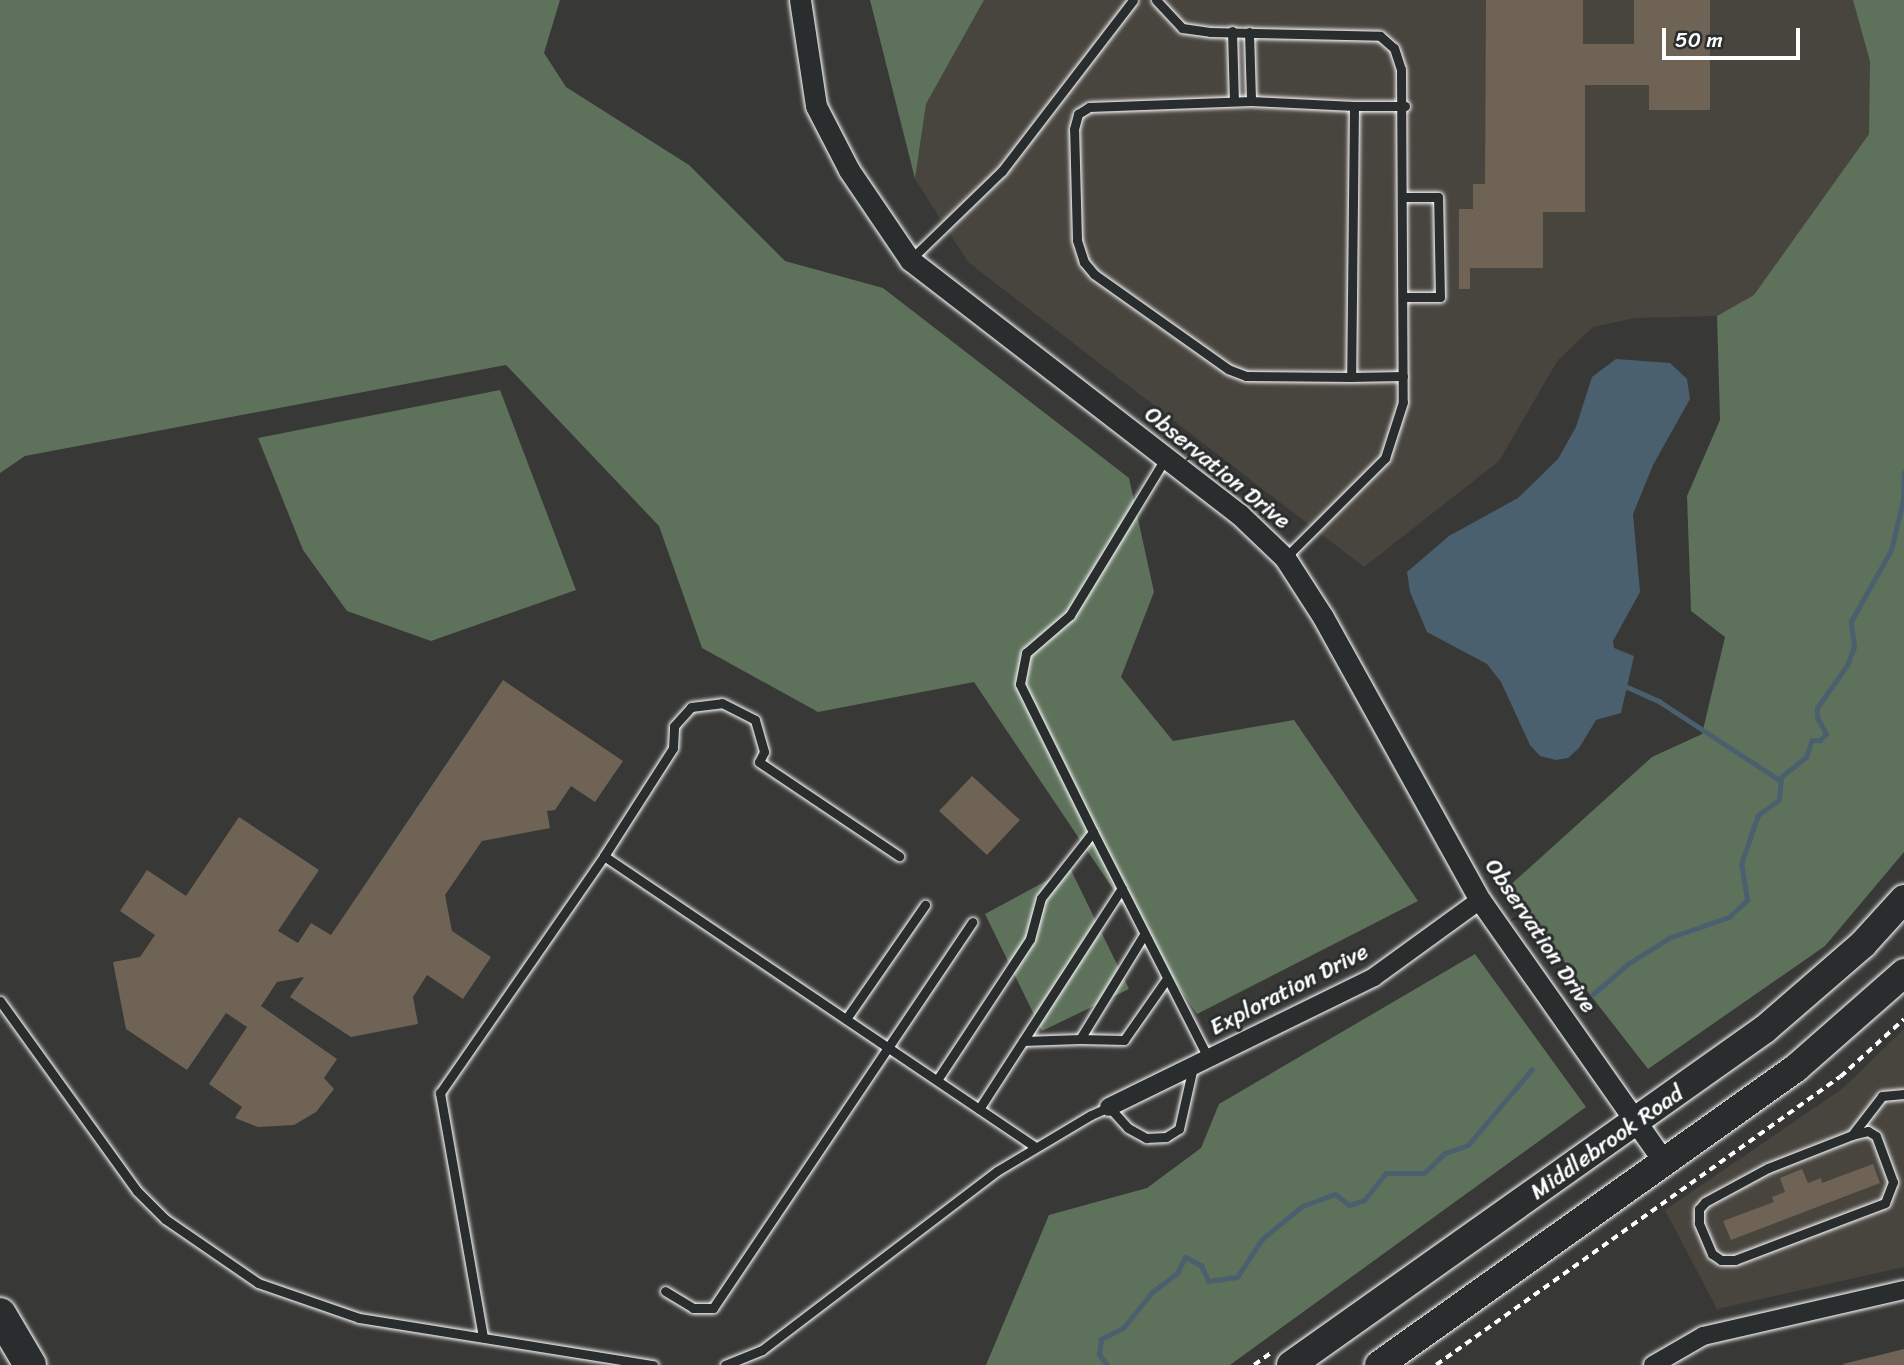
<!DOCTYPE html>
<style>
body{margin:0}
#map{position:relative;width:1904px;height:1365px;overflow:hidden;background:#383836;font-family:Sriracha,sans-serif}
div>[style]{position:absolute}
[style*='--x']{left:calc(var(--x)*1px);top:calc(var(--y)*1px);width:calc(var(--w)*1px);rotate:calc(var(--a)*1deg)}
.built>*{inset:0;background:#48453f}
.green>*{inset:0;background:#5d715b}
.water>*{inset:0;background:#4b606f}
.stream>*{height:5px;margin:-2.5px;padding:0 2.5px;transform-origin:2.5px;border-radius:2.5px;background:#4b606f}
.building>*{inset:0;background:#6e6354}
.path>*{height:3.5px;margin-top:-1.75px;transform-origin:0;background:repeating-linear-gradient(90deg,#fff 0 7px,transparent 0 12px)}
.roads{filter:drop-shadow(0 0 2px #fff) drop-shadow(0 0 2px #fff)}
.service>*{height:9px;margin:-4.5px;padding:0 4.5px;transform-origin:4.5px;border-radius:4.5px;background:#2a2d2e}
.minor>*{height:18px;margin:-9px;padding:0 9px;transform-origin:9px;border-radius:9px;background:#2a2d2e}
.tertiary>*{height:21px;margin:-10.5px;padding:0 10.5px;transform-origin:10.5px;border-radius:10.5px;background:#2a2d2e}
.primary>*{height:28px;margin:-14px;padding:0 14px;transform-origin:14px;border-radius:14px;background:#2a2d2e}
.motorway>*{height:32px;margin:-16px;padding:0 16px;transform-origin:16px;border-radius:16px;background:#2a2d2e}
span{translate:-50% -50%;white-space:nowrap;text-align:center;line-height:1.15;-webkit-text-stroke:6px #2a2d2e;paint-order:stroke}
.street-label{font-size:23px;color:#fff}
.scale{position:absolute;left:1662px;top:28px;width:138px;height:32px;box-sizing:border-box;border:4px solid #fff;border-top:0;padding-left:9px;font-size:21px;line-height:24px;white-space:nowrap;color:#fff;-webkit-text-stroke:5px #2a2d2e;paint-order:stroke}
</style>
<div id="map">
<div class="built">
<div style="clip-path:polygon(984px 0,1853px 0,1872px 71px,1869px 134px,1754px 296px,1717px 316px,1635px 318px,1593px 327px,1558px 360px,1499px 461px,1364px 567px,968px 262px,915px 179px,926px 104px)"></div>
<div style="clip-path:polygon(1904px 1029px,1904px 1267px,1717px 1309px,1665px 1210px,1842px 1089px)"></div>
</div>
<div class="green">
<div style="clip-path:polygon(0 0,560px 0,544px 53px,566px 87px,689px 165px,785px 261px,883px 288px,1129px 478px,1154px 592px,1121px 677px,1173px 741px,1294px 720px,1418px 901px,1197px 1014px,974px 682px,818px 712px,702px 648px,659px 526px,506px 365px,25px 456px,0 473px)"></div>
<div style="clip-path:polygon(870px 0,984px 0,926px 104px,915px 179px)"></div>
<div style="clip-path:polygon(1853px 0,1904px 0,1904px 852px,1825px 946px,1648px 1069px,1507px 888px,1652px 757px,1702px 734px,1725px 637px,1691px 611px,1687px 496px,1720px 420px,1717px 316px,1754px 295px,1869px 134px,1870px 62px)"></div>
<div style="clip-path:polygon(500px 390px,576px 590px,431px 641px,347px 611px,303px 550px,258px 438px)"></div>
<div style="clip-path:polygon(1070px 868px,1129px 989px,1042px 1031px,985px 914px)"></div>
<div style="clip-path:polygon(1475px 954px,1586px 1107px,1230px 1365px,986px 1365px,1049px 1215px,1147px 1188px,1201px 1148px,1219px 1104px)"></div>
</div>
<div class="water">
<div style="clip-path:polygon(1616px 359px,1670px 363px,1687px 379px,1690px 399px,1653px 465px,1633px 514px,1640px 592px,1613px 641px,1614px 648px,1634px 656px,1621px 713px,1596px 720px,1579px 748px,1568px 758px,1556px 760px,1540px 756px,1530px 745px,1501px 682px,1487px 664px,1427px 632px,1410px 592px,1407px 572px,1449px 536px,1518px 498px,1558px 459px,1576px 427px,1592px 377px)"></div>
</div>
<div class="stream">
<div style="--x:1627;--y:687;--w:36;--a:24"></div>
<div style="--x:1660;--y:702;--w:142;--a:33.2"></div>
<div style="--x:1593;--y:994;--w:48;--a:-40.7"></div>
<div style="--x:1629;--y:963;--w:49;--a:-31.8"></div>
<div style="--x:1671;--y:937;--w:61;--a:-19"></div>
<div style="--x:1729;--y:917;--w:25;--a:-43"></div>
<div style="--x:1747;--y:900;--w:36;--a:-99"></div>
<div style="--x:1741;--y:864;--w:52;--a:-70.9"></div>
<div style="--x:1758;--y:815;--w:26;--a:-36"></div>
<div style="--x:1779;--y:800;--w:23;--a:-85"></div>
<div style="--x:1781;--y:777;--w:32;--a:-39"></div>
<div style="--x:1806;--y:757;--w:18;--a:-71"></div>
<div style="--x:1812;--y:740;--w:8;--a:0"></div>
<div style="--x:1820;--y:740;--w:8;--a:-45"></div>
<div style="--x:1826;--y:734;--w:19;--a:-118"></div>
<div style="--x:1817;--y:717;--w:9;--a:-90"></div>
<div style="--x:1817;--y:708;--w:52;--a:-55.1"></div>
<div style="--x:1847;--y:665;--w:19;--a:-69"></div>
<div style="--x:1854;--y:647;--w:26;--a:-97"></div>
<div style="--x:1851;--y:621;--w:81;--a:-60.6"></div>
<div style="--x:1891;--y:550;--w:51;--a:-76.5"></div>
<div style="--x:1903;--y:500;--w:28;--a:-88"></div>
<div style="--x:1107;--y:1365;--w:14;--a:-126"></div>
<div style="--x:1099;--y:1354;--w:15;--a:-82"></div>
<div style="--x:1101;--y:1339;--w:25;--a:-27"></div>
<div style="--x:1123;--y:1328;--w:46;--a:-51.1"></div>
<div style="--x:1152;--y:1292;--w:31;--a:-37"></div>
<div style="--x:1177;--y:1273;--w:18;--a:-63"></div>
<div style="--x:1185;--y:1257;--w:18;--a:27"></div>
<div style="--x:1201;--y:1265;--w:17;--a:66"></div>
<div style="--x:1208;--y:1281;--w:29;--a:-8"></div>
<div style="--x:1237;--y:1277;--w:45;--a:-56.7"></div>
<div style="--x:1262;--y:1239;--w:52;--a:-39.5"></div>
<div style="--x:1302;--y:1206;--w:35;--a:-20"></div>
<div style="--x:1335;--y:1194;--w:18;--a:38"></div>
<div style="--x:1349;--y:1205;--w:16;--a:-18"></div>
<div style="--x:1364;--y:1200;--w:35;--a:-51"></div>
<div style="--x:1386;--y:1173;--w:38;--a:0"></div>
<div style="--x:1424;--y:1173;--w:29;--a:-44"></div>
<div style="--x:1445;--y:1153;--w:24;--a:-19"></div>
<div style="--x:1468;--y:1145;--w:99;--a:-49.9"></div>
</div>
<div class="building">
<div style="clip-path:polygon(1486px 0,1583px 0,1583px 44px,1634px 44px,1634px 0,1710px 0,1710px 110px,1649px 110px,1649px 85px,1585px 85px,1585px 212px,1543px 212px,1543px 268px,1470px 268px,1470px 289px,1459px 289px,1459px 209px,1473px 209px,1473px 184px,1485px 184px)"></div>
<div style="clip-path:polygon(503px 680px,623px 761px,595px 802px,571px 786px,555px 810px,547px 811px,550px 828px,482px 841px,445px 895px,452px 931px,491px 957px,463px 999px,427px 975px,413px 997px,418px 1024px,351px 1037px,290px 997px,304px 977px,277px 982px,261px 1006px,337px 1059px,324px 1078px,334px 1089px,316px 1112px,294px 1125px,258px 1127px,235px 1118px,242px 1107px,209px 1084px,247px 1027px,226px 1013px,187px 1070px,126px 1029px,113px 962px,140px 957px,155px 935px,120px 911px,147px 870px,186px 896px,239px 817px,319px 870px,278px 931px,298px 943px,311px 923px,331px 935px)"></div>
<div style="clip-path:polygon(972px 776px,1020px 820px,987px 855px,939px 811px)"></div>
<div style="clip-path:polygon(1873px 1164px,1880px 1183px,1731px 1240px,1723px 1221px,1774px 1202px,1772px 1197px,1785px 1192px,1780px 1178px,1802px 1169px,1808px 1183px,1821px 1178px,1822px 1183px)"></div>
<div style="clip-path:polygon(1904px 1349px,1904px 1365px,1844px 1365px,1843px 1364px)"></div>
</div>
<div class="path">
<div style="--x:1254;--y:1365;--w:22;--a:-36"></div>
<div style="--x:1436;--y:1365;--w:496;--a:-35.5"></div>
<div style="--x:1840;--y:1077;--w:86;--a:-42.2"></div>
</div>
<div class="roads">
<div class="service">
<div style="--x:1156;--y:0;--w:38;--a:47"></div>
<div style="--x:1182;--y:28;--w:28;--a:8"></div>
<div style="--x:1210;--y:32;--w:170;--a:1.3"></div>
<div style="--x:1380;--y:36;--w:18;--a:41"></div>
<div style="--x:1394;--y:48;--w:22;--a:72"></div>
<div style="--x:1401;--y:69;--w:333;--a:89.7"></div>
<div style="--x:1403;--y:402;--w:59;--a:107.8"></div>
<div style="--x:1385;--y:458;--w:140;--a:135"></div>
<div style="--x:1232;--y:31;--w:70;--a:88.4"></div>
<div style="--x:1249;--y:32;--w:69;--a:88.3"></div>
<div style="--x:1251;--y:101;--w:103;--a:2.8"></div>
<div style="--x:1354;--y:106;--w:271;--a:90.6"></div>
<div style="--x:1351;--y:377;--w:105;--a:-179.5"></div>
<div style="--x:1246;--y:376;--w:19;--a:-159"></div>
<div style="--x:1228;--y:369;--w:164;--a:-144.7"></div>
<div style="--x:1094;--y:274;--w:16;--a:-130"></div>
<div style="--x:1084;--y:262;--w:23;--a:-108"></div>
<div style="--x:1077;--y:240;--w:111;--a:-91.5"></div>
<div style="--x:1074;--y:129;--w:16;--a:-75"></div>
<div style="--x:1078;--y:114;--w:13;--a:-32"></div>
<div style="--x:1089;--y:107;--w:162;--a:-2.1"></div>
<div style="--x:1354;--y:106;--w:51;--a:0"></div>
<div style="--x:910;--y:260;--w:128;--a:-44.1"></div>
<div style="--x:1002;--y:171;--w:215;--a:-52.5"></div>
<div style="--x:1404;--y:297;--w:36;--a:0"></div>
<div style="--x:1440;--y:297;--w:100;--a:-91.1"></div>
<div style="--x:1438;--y:197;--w:34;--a:180"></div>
<div style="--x:1351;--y:377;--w:52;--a:-1.1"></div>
<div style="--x:1093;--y:832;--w:165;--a:-116.3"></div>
<div style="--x:1020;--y:684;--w:32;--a:-79"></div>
<div style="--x:1026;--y:653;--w:58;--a:-40.8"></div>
<div style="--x:1070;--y:615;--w:183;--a:-58.7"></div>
<div style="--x:604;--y:856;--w:519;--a:34"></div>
<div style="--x:0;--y:1001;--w:234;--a:54.2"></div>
<div style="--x:137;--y:1191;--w:40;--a:45"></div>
<div style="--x:165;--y:1219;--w:113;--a:34.5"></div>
<div style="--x:258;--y:1283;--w:107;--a:19.1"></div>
<div style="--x:359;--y:1318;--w:298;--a:9.1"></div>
<div style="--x:846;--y:1019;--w:139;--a:-55.3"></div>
<div style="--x:1080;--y:1039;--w:44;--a:1.3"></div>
<div style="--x:1124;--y:1040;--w:73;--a:-55"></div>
<div style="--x:1023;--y:1041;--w:57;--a:-2"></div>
<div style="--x:1080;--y:1039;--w:121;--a:-58.5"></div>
<div style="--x:937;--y:1080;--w:169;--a:-56.6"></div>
<div style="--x:1030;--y:939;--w:42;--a:-75"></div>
<div style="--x:1041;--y:898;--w:84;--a:-51.8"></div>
<div style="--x:1093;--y:832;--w:254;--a:63"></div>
<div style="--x:979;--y:1109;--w:263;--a:-57.1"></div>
<div style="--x:1852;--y:1135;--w:16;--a:-14"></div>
<div style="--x:1868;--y:1131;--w:9;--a:32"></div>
<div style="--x:1876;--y:1136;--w:49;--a:69.7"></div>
<div style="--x:1893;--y:1182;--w:22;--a:111"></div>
<div style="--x:1885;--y:1203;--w:160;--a:159.2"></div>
<div style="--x:1735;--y:1260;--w:14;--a:180"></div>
<div style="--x:1721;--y:1260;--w:11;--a:-146"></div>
<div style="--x:1712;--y:1254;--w:34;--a:-113"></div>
<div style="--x:1699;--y:1223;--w:14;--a:-90"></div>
<div style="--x:1699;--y:1209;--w:9;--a:-49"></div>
<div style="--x:1705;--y:1202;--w:72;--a:-28.4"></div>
<div style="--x:1768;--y:1168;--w:90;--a:-21.4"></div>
<div style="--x:1852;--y:1135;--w:49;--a:-52.4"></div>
<div style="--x:1882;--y:1096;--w:22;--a:-5"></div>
<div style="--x:665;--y:1291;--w:33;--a:31"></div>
<div style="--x:693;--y:1308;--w:20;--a:0"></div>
<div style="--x:713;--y:1308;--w:465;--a:-56.1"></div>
<div style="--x:483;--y:1337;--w:248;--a:-100"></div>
<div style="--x:440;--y:1093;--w:288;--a:-55.3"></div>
<div style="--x:604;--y:856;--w:128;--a:-57.4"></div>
<div style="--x:673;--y:748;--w:22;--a:-87"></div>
<div style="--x:674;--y:726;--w:25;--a:-48"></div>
<div style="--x:691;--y:707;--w:31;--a:-7"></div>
<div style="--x:722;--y:703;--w:37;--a:27"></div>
<div style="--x:755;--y:720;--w:33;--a:74"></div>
<div style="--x:764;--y:752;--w:11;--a:117"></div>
<div style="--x:759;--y:762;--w:169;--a:33.9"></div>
<div style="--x:725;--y:1365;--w:40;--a:-22"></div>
<div style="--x:762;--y:1350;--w:295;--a:-37.3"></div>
<div style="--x:997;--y:1171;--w:109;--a:-30.8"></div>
<div style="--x:1091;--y:1115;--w:20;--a:-24"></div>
<div style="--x:1109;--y:1107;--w:28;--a:48"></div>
<div style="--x:1128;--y:1128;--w:21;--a:29"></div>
<div style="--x:1146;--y:1138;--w:20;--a:-3"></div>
<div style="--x:1166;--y:1137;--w:15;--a:-32"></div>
<div style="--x:1179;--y:1129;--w:64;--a:-77.3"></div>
</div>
<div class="minor">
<div style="--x:1109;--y:1107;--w:295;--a:-26.1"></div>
<div style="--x:1374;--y:977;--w:131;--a:-36"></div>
<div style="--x:1653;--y:1365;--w:58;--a:-30.1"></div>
<div style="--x:1703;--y:1336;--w:206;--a:-12.9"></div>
</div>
<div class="tertiary">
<div style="--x:800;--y:0;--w:107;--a:81.4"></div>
<div style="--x:816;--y:106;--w:72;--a:62.7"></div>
<div style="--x:849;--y:170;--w:109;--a:55.9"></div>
<div style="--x:910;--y:260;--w:416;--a:37.7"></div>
<div style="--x:1239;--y:514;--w:64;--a:43.7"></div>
<div style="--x:1285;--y:558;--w:70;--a:57.2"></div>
<div style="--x:1323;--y:617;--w:324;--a:61"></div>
<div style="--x:1480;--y:900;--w:322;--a:54.9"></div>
</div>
<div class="primary">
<div style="--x:1291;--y:1365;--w:581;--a:-35.33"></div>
<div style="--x:1765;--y:1029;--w:130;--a:-40.9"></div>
<div style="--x:1863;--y:944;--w:61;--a:-47.7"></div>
<div style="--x:1379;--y:1365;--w:512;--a:-35.46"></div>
<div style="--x:1796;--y:1068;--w:144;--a:-41.3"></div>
</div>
<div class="motorway">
<div style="--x:0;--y:1314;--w:59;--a:59.5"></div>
</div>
</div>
<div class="street-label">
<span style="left:1217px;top:468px;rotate:39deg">Observation Drive</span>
<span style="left:1540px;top:936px;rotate:56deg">Observation Drive</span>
<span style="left:1289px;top:990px;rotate:-27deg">Exploration Drive</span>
<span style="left:1607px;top:1143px;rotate:-35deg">Middlebrook Road</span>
</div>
<div class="scale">50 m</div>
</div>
